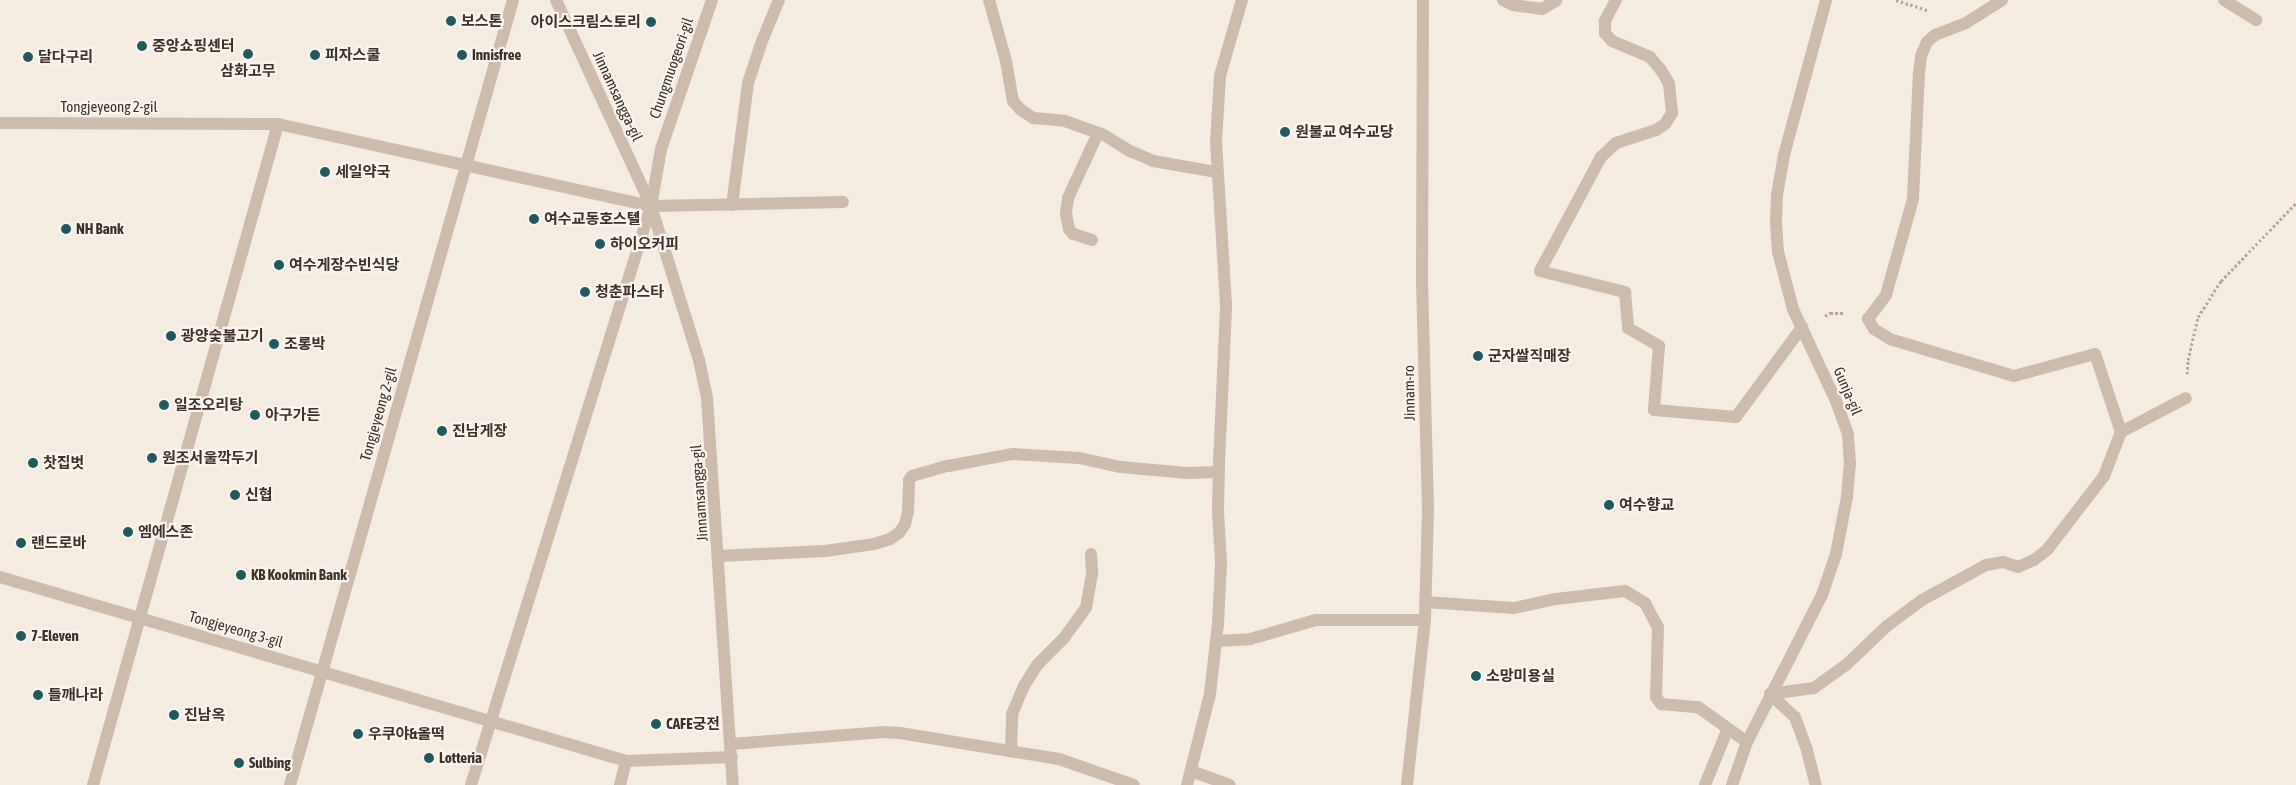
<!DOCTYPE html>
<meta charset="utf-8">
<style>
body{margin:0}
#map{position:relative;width:2296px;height:785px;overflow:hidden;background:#f4ebe1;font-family:"Asap Condensed","Noto Sans KR",sans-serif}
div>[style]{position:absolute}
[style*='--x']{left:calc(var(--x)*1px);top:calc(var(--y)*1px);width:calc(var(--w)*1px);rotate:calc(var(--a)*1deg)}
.path>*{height:3px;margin-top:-1.5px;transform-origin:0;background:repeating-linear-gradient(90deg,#b9a596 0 2.5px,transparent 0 5px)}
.minor>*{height:12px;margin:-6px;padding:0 6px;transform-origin:6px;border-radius:6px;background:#cdbbac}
.dots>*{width:14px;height:14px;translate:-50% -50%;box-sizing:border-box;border:2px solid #fbf5ee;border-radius:50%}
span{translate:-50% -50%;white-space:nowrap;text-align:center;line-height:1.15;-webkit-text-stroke:4.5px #fbf5ee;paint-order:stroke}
.poi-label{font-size:15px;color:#3b302b;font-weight:700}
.left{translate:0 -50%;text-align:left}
.right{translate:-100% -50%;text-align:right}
.street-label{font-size:15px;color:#3b302b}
</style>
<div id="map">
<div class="path">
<div style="--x:1896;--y:0;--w:33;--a:18"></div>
<div style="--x:1825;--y:316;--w:6;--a:-31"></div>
<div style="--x:1830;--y:313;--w:15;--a:0"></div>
<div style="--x:2187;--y:374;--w:14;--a:-86"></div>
<div style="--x:2188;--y:360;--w:44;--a:-76.9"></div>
<div style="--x:2198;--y:317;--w:43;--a:-57.4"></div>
<div style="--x:2221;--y:281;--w:108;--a:-46.1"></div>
</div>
<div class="minor">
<div style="--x:556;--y:0;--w:227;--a:65.2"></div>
<div style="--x:651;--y:206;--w:161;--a:72.7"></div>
<div style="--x:699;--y:360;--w:39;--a:78"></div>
<div style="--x:707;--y:398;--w:388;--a:86.2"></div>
<div style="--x:989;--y:0;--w:63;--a:74.4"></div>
<div style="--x:1006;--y:61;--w:41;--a:80.1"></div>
<div style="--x:1013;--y:101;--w:11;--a:49"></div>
<div style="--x:1020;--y:109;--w:16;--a:35"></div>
<div style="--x:1033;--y:118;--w:32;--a:5"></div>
<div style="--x:1065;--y:121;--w:41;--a:19.7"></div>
<div style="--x:1104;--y:135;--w:31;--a:32"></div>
<div style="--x:1130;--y:151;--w:25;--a:23"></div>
<div style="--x:1153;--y:161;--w:65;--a:9.8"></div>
<div style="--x:1503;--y:0;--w:11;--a:27"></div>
<div style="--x:1513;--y:5;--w:29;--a:8"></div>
<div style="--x:1542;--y:9;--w:17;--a:-31"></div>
<div style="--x:1616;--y:0;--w:24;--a:118"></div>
<div style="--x:1605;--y:21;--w:12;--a:90"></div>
<div style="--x:1605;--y:33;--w:11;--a:49"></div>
<div style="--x:1612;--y:41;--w:41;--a:22.8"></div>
<div style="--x:1650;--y:57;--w:17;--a:50"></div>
<div style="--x:1661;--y:70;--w:16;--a:60"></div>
<div style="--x:1669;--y:84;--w:29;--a:84"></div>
<div style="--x:1672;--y:113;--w:13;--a:122"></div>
<div style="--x:1665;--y:124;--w:11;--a:146"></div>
<div style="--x:1656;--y:130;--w:42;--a:162"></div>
<div style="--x:1616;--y:143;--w:21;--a:137"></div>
<div style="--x:1601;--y:157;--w:129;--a:118.2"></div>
<div style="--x:1540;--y:271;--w:88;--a:13.9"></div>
<div style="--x:1625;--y:292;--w:36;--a:85"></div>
<div style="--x:1628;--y:328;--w:36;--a:30"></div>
<div style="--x:1659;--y:346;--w:64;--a:94.5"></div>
<div style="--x:1654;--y:410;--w:82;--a:4.9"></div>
<div style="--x:1736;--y:417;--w:112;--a:-53.7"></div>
<div style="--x:2224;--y:0;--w:38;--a:32"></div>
<div style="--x:0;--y:123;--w:278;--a:0.2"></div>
<div style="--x:278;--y:124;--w:382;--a:12.4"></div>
<div style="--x:651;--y:206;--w:192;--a:-1.2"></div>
<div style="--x:732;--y:205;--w:123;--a:-82.5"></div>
<div style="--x:748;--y:83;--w:44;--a:-71.6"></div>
<div style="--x:762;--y:41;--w:44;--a:-67.5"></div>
<div style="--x:1092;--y:240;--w:20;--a:-162"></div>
<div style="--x:1073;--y:234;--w:6;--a:-129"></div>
<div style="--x:1069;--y:229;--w:16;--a:-101"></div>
<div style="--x:1066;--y:213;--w:15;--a:-82"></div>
<div style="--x:1068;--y:198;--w:72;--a:-65.2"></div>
<div style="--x:2121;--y:432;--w:73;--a:-27.6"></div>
<div style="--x:719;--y:556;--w:106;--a:-2.7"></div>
<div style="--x:825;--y:551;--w:49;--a:-8.1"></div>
<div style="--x:874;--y:544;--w:17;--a:-17"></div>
<div style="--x:890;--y:539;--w:11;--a:-34"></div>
<div style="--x:899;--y:533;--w:11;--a:-56"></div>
<div style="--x:905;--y:524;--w:12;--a:-76"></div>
<div style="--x:908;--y:512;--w:32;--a:-88"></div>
<div style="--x:909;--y:480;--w:5;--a:-53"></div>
<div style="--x:912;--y:476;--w:37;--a:-16"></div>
<div style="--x:948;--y:466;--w:66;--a:-10.5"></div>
<div style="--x:1013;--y:454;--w:66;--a:3.5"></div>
<div style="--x:1079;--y:458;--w:43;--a:12.1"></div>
<div style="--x:1121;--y:467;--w:66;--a:5.2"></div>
<div style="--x:1187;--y:473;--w:32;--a:-2"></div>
<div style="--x:0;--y:577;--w:652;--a:16.38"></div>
<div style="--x:626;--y:761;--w:106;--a:-2.2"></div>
<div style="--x:1425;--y:602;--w:89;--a:3.9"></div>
<div style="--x:1514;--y:608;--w:43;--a:-12.1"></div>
<div style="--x:1556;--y:599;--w:69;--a:-6.6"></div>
<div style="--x:1625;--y:591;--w:23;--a:31"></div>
<div style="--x:1645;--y:603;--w:27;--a:62"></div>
<div style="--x:1658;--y:627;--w:70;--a:91.6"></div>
<div style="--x:1656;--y:697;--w:9;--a:54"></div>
<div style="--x:1661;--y:704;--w:37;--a:5"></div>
<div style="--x:1698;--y:707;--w:60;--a:35.5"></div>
<div style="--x:1216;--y:641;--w:34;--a:-3"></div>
<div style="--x:1250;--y:639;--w:69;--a:-16.1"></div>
<div style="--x:1316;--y:620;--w:108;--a:0"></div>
<div style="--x:1770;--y:694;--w:44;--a:-7.8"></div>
<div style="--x:1814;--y:688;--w:39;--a:-36"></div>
<div style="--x:1846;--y:665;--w:57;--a:-43.6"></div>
<div style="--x:1887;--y:626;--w:44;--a:-36.6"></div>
<div style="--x:1922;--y:600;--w:73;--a:-28.7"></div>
<div style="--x:1986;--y:565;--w:17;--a:-10"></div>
<div style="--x:2003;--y:562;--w:16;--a:18"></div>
<div style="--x:2018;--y:567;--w:17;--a:-24"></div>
<div style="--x:2034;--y:560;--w:16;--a:-38"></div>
<div style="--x:2047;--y:550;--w:93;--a:-52.4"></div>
<div style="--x:2104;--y:476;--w:47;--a:-68.9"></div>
<div style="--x:2121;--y:432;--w:82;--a:-108.4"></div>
<div style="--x:2095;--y:354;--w:84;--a:164.8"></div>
<div style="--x:2014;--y:376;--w:129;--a:-163.4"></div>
<div style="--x:1890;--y:339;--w:19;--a:-148"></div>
<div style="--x:1874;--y:329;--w:12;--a:-121"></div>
<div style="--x:1868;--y:319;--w:30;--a:-53"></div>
<div style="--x:1886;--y:295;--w:100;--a:-74.3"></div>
<div style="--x:1913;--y:199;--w:126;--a:-87.3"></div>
<div style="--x:1919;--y:73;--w:17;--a:-83"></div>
<div style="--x:1921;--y:56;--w:15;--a:-67"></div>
<div style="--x:1927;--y:42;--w:11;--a:-41"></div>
<div style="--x:1935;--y:35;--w:33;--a:-21"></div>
<div style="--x:1966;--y:23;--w:43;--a:-32.6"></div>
<div style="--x:1770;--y:694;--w:34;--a:43"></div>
<div style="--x:1795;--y:717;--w:35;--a:70"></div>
<div style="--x:1807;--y:750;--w:36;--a:76"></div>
<div style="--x:731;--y:744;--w:151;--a:-4.5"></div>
<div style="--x:882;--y:732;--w:18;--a:3"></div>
<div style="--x:900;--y:733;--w:161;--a:9.3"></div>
<div style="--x:1059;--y:759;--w:79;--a:19.1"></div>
<div style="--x:1011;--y:750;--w:36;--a:-88"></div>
<div style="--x:1012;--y:714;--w:30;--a:-67"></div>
<div style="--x:1024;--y:686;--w:26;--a:-58"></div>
<div style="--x:1038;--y:664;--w:37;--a:-45"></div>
<div style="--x:1064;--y:638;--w:37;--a:-54"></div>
<div style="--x:1086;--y:608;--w:36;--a:-80"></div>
<div style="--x:1092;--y:573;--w:19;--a:-93"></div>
<div style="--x:1191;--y:771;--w:41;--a:19.7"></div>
<div style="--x:93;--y:785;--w:686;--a:-74.36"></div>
<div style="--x:290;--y:785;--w:816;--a:-74.14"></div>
<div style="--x:471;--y:785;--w:606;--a:-72.73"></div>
<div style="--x:651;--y:206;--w:58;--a:-80"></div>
<div style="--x:661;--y:149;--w:157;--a:-71.1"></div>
<div style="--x:620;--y:785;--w:25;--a:-76"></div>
<div style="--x:1187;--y:785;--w:94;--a:-75.8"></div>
<div style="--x:1210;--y:694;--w:70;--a:-83.5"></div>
<div style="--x:1218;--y:624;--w:62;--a:-87.2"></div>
<div style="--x:1221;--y:562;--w:51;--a:-93.4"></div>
<div style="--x:1218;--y:511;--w:49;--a:-88.8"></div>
<div style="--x:1219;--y:462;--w:157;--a:-87.4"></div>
<div style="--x:1226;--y:305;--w:163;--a:-93.5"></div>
<div style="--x:1216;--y:142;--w:66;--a:-86.5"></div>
<div style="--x:1220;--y:76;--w:79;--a:-73.9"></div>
<div style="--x:1407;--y:785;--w:168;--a:-83.8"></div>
<div style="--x:1425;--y:618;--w:108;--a:-88.4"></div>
<div style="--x:1428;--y:510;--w:227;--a:-91.5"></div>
<div style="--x:1422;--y:283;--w:283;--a:-89.8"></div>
<div style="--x:1705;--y:785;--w:61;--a:-68"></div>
<div style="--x:1732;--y:785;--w:46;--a:-70.8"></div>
<div style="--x:1747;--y:742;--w:165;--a:-63"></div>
<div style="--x:1822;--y:595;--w:43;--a:-71.1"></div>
<div style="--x:1836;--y:554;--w:58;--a:-79.1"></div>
<div style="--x:1847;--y:497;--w:33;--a:-85"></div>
<div style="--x:1850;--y:464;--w:30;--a:-94"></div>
<div style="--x:1848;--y:434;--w:35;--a:-110"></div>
<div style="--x:1836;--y:401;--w:102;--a:-115.1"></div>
<div style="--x:1793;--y:309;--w:59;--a:-104.7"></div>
<div style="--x:1778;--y:252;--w:30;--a:-94"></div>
<div style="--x:1776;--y:222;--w:27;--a:-88"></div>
<div style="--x:1777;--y:195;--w:41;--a:-80.1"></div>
<div style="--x:1784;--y:155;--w:161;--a:-74.8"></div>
</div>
<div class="dots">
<div style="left:451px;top:21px;background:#1f5a5e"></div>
<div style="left:651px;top:22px;background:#1f5a5e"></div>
<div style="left:142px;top:46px;background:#1f5a5e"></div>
<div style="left:248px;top:54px;background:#1f5a5e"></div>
<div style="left:315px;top:55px;background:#1f5a5e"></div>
<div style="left:462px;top:55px;background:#1f5a5e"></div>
<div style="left:28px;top:57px;background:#1f5a5e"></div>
<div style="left:1285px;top:132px;background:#1f5a5e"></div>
<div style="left:325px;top:172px;background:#1f5a5e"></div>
<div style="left:534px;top:219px;background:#1f5a5e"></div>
<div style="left:66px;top:229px;background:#1f5a5e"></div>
<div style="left:600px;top:244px;background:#1f5a5e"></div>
<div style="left:279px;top:265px;background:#1f5a5e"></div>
<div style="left:585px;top:292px;background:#1f5a5e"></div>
<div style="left:171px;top:336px;background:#1f5a5e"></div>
<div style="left:274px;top:344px;background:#1f5a5e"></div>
<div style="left:1478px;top:356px;background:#1f5a5e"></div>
<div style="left:164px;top:405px;background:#1f5a5e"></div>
<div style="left:255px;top:415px;background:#1f5a5e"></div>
<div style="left:442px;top:431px;background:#1f5a5e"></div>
<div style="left:152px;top:458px;background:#1f5a5e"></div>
<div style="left:33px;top:463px;background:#1f5a5e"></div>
<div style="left:235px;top:495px;background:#1f5a5e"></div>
<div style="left:1609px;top:505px;background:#1f5a5e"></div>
<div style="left:128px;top:532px;background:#1f5a5e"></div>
<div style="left:21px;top:543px;background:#1f5a5e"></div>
<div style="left:241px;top:575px;background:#1f5a5e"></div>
<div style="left:21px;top:636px;background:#1f5a5e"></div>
<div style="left:1476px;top:676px;background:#1f5a5e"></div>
<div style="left:38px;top:695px;background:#1f5a5e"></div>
<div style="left:174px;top:715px;background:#1f5a5e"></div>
<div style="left:656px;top:724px;background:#1f5a5e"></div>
<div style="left:358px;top:734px;background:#1f5a5e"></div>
<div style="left:429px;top:758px;background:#1f5a5e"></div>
<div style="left:239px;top:763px;background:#1f5a5e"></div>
</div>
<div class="poi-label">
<span class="left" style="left:461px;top:21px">보스톤</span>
<span class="right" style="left:641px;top:22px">아이스크림스토리</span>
<span class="left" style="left:152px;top:46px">중앙쇼핑센터</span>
<span class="left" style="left:325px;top:55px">피자스쿨</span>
<span class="left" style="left:472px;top:55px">Innisfree</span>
<span class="left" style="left:38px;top:57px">달다구리</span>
<span style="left:248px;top:71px">삼화고무</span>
<span class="left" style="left:1295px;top:132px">원불교 여수교당</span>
<span class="left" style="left:335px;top:172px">세일약국</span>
<span class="left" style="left:544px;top:219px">여수교동호스텔</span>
<span class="left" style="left:76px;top:229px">NH Bank</span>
<span class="left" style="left:610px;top:244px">하이오커피</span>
<span class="left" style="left:289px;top:265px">여수게장수빈식당</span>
<span class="left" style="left:595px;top:292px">청춘파스타</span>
<span class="left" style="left:181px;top:336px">광양숯불고기</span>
<span class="left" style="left:284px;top:344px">조롱박</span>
<span class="left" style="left:1488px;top:356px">군자쌀직매장</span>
<span class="left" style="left:174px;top:405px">일조오리탕</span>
<span class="left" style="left:265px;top:415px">아구가든</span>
<span class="left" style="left:452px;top:431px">진남게장</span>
<span class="left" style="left:162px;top:458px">원조서울깍두기</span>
<span class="left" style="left:43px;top:463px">찻집벗</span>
<span class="left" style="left:245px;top:495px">신협</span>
<span class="left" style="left:1619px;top:505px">여수향교</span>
<span class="left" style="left:138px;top:532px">엠에스존</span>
<span class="left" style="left:31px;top:543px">랜드로바</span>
<span class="left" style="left:251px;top:575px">KB Kookmin Bank</span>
<span class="left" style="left:31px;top:636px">7-Eleven</span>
<span class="left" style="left:1486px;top:676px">소망미용실</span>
<span class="left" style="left:48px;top:695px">들깨나라</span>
<span class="left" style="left:184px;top:715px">진남옥</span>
<span class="left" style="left:666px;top:724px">CAFE궁전</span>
<span class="left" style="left:368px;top:734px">우쿠야&amp;올떡</span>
<span class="left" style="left:439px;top:758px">Lotteria</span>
<span class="left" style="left:249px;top:763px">Sulbing</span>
</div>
<div class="street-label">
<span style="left:671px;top:68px;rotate:-71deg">Chungmuogeori-gil</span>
<span style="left:618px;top:96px;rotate:65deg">Jinnamsangga-gil</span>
<span style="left:109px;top:107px">Tongjeyeong 2-gil</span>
<span style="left:1848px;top:391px;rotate:67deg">Gunja-gil</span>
<span style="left:1409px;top:393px;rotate:-91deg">Jinnam-ro</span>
<span style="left:378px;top:414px;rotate:-74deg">Tongjeyeong 2-gil</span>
<span style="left:699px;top:493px;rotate:-94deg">Jinnamsangga-gil</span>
<span style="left:236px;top:629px;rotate:16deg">Tongjeyeong 3-gil</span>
</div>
</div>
